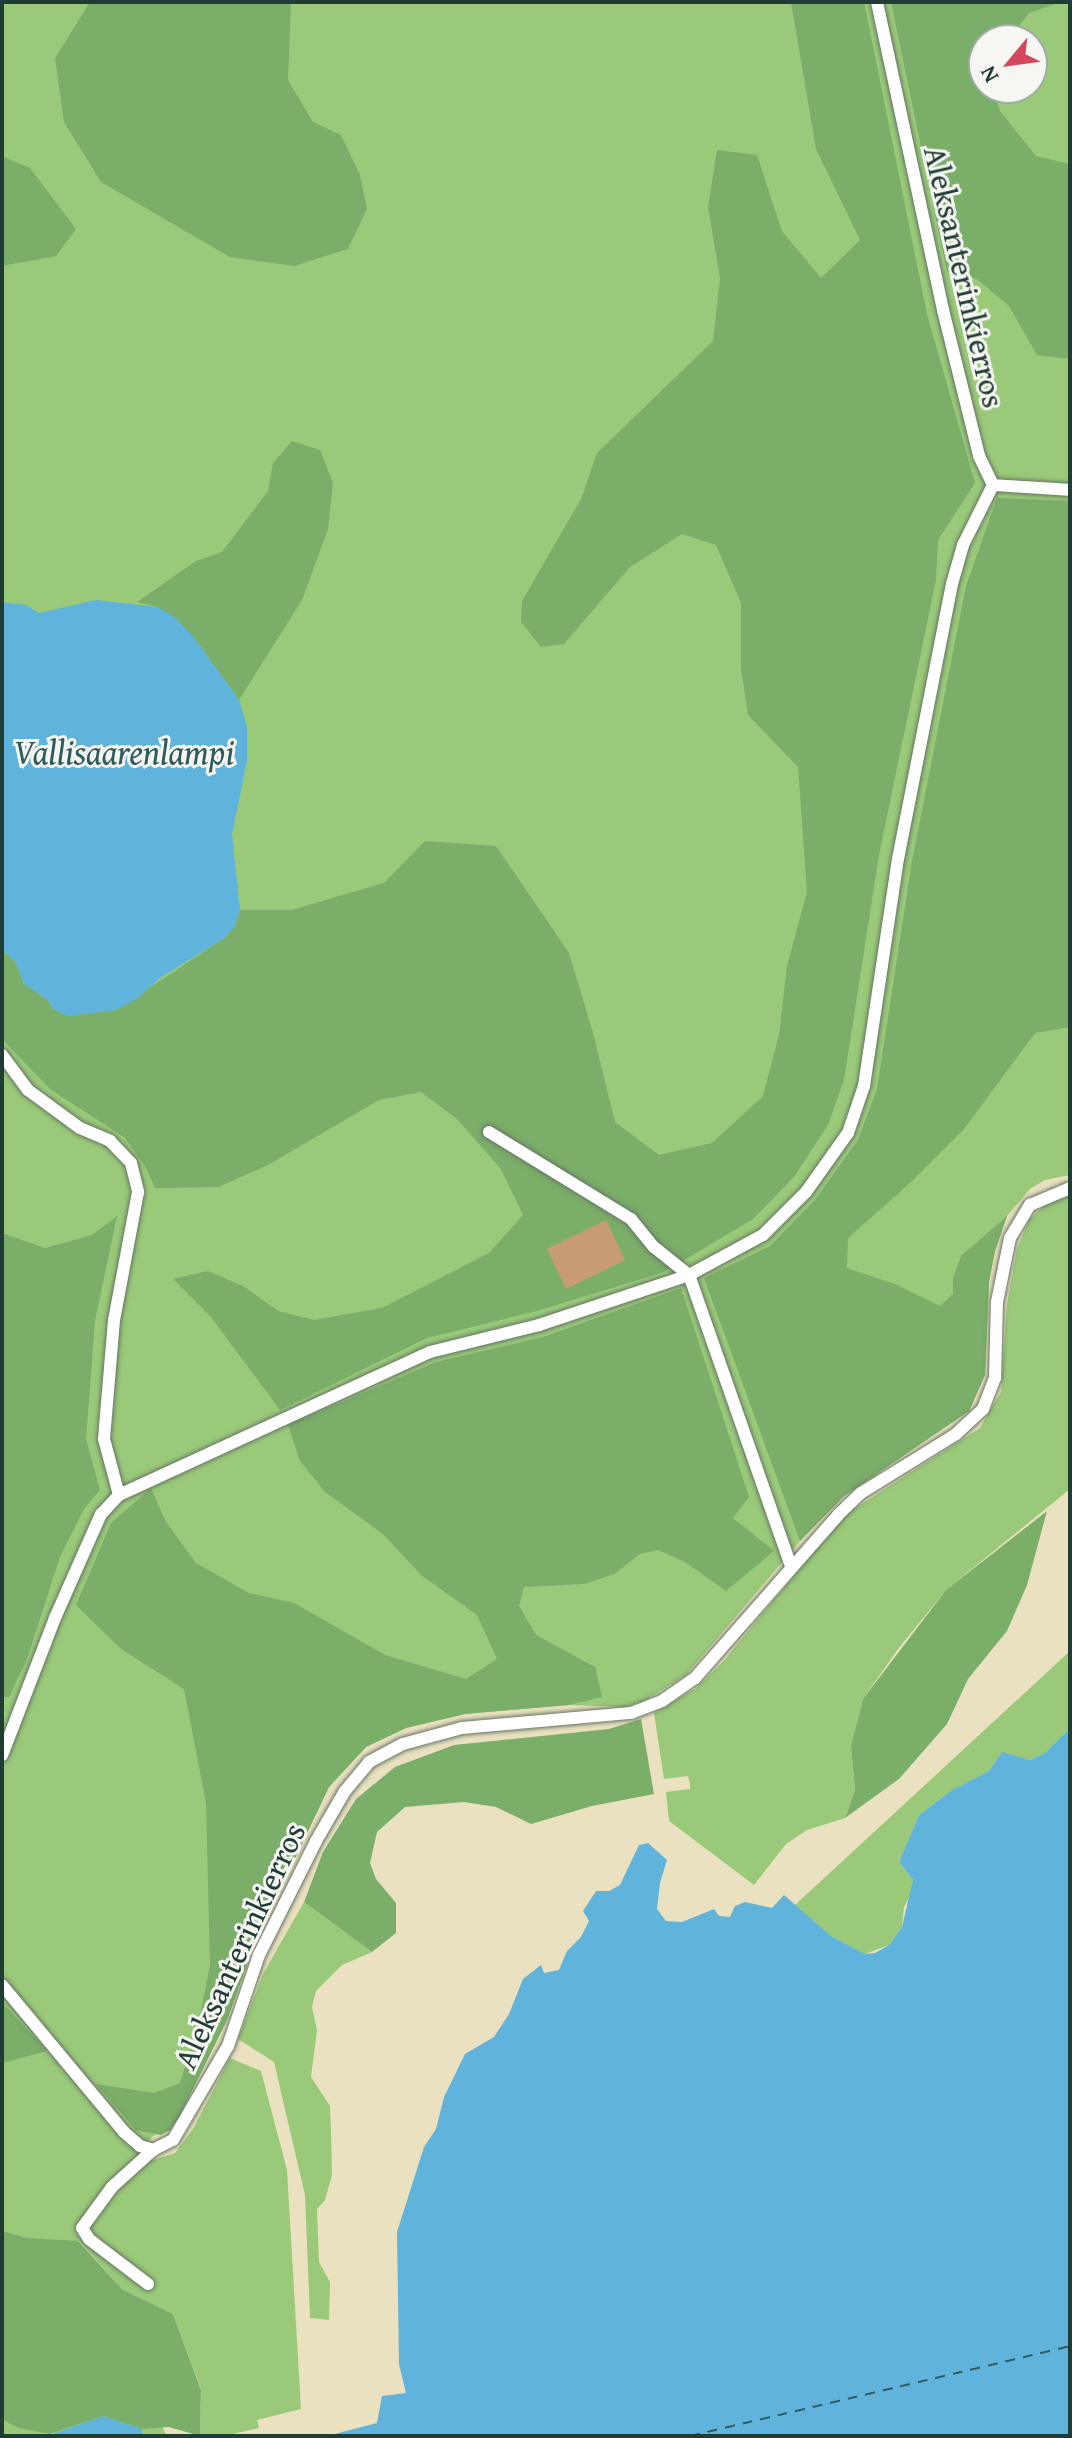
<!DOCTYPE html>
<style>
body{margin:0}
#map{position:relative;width:1072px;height:2438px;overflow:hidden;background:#eae1c0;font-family:"Gentium Book Plus",serif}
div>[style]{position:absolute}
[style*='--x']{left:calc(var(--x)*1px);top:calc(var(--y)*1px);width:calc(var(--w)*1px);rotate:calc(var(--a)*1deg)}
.green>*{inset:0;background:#9aca79}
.forest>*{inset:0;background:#7bae69}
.water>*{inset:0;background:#60b3db}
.ferry>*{height:2px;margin-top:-1px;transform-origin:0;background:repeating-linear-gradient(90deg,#2f5a5e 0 10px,transparent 0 18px)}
.building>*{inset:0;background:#c79c73}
.roads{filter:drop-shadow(0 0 2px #667665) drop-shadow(0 0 2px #667665)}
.lane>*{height:12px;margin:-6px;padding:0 6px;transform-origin:6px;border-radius:6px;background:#fff}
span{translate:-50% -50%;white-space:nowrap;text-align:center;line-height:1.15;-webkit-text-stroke:6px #f6f6f2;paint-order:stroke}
.street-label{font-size:32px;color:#1f3d34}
.water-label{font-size:34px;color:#2f5a5e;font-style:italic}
.frame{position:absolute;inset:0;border:4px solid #1f3d34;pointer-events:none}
.north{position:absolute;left:968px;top:24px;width:80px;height:80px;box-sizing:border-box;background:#f6f6f2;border:2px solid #a0aca6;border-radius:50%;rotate:241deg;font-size:22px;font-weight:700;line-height:32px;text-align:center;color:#1f3d34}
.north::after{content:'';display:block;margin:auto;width:28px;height:36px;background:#d1495b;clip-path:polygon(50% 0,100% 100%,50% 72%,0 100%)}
</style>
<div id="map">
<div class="green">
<div style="clip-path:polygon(evenodd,2px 2px,1070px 2px,1070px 1175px,1045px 1180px,1030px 1189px,1007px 1216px,995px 1251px,989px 1282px,985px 1375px,969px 1411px,844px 1496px,800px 1541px,686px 1675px,644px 1701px,625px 1707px,569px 1705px,465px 1714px,406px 1728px,366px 1747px,329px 1787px,255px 1942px,227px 2020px,179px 2117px,170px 2130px,153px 2136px,138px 2153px,153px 2160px,175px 2153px,193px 2129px,230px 2058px,261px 2071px,287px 2170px,301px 2409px,257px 2420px,259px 2428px,223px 2436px,200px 2436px,201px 2389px,173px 2314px,122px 2289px,79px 2241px,66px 2241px,167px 2436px,143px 2436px,142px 2429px,2px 2436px,2px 2px,984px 40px,1032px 40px,1032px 88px,984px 88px,984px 40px)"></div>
<div style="clip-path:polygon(1070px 1196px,1070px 1489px,946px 1590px,898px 1649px,863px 1699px,851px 1745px,855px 1790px,845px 1818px,807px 1830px,786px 1844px,754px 1885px,669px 1821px,666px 1792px,690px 1789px,690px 1783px,688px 1776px,664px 1779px,654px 1713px,695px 1689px,723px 1662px,843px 1516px,980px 1428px,1001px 1392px,1007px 1304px,1017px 1249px,1029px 1220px,1048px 1202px)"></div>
<div style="clip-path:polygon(1070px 1651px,1070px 1728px,1045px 1753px,1030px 1760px,1002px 1753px,989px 1771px,952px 1790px,919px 1815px,899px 1862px,913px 1880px,911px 1895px,904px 1907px,902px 1927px,889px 1945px,865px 1954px,831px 1936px,795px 1905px)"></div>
<div style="clip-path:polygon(304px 1902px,372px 1952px,342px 1965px,316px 1991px,312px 2007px,317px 2030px,311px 2077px,330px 2106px,331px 2130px,332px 2175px,325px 2200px,317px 2209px,319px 2262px,330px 2282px,329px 2320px,310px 2318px,305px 2195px,274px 2062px,238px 2039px,264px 1972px)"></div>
</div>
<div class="forest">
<div style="clip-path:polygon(90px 2px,291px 2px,288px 80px,313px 122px,341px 135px,360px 175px,367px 209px,348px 249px,294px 266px,230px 257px,101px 182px,64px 122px,55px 58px)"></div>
<div style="clip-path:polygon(791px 2px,864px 2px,927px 314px,975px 483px,938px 540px,936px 580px,879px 855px,844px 1080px,828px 1125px,794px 1177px,753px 1219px,664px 1272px,537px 1311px,427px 1338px,280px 1410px,211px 1317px,173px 1279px,208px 1271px,243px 1286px,278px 1311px,314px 1320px,382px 1308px,489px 1253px,523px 1215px,501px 1169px,457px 1119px,421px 1092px,379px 1100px,268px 1165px,218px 1187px,155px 1188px,145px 1166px,124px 1137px,51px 1090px,2px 1039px,2px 949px,16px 963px,24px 984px,46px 999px,56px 1011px,116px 1010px,223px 939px,235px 926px,240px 910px,291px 910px,384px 883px,425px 841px,496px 846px,569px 953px,593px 1033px,615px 1122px,659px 1155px,712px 1143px,763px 1096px,779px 1035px,787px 966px,807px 892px,798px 767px,748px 715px,741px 669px,741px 603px,716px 545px,682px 534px,630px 567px,564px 644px,541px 647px,521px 622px,522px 601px,581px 499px,597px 453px,713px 341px,720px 278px,708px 207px,717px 150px,757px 155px,782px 231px,821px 278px,860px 240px,816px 149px)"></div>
<div style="clip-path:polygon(891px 2px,1061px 2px,1029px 13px,1008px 40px,984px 40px,984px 88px,994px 88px,1000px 111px,1036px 156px,1070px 164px,1070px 359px,1037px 355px,1009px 306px,977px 279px,947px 272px)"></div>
<div style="clip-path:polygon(2px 156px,30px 168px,76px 229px,56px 256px,2px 266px)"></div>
<div style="clip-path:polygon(292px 441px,320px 450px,333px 483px,328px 529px,302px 600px,239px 700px,195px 639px,158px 607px,137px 602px,196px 561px,222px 552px,268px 491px,273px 463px)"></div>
<div style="clip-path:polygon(997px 498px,1070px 501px,1070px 1027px,1035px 1033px,964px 1129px,909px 1184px,848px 1238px,847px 1268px,895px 1284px,940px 1306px,953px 1294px,953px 1278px,961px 1256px,1007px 1216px,995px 1251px,989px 1282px,985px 1375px,969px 1411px,844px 1496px,800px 1541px,704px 1278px,770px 1246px,815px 1200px,858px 1140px,877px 1089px,912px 861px,966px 586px)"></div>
<div style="clip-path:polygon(117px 1216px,95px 1321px,86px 1439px,100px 1490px,84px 1509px,60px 1557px,27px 1659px,9px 1697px,2px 1697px,2px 1233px,45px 1248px,92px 1235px)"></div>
<div style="clip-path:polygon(681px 1288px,749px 1497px,733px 1518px,774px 1551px,726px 1591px,685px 1562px,658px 1550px,640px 1554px,614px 1574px,585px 1584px,524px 1587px,519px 1606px,536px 1635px,595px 1667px,602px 1697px,569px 1705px,465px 1714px,406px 1728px,366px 1747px,329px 1787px,255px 1942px,227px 2020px,179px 2117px,170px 2130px,161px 2135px,136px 2130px,96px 2084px,154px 2093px,180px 2083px,199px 2021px,210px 1965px,206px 1803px,184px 1689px,121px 1649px,76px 1605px,111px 1523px,151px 1488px,166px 1522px,196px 1563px,249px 1593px,294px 1603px,385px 1655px,466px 1679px,497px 1659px,477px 1615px,421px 1575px,383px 1534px,325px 1492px,300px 1461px,288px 1425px,436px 1362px,543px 1337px)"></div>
<div style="clip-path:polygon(1047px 1511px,1027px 1585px,1007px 1631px,968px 1679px,947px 1724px,899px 1779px,845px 1818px,855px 1790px,851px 1745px,863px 1699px,946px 1590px)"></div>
<div style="clip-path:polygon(641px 1719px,654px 1794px,592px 1806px,531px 1824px,496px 1807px,464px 1802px,405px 1807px,377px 1832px,370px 1863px,376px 1879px,396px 1903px,396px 1933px,372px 1952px,304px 1902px,323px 1852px,356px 1799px,395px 1767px,454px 1745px,609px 1729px)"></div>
<div style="clip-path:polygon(2px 2003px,6px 2007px,47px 2051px,2px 2063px)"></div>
<div style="clip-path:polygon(2px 2231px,26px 2238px,78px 2241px,122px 2289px,173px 2314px,201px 2390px,200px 2436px,169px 2427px,142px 2429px,103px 2416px,50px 2434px,18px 2428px,2px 2419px)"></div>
</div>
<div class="water">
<div style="clip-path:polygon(96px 600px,158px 607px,176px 618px,195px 639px,239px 700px,247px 727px,247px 761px,232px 834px,240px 910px,235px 926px,223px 939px,160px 978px,138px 998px,116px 1010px,68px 1016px,56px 1011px,46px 999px,24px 984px,16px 963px,2px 949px,2px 602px,26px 605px,39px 613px)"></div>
<div style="clip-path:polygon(1070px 1728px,1070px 2436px,327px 2436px,377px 2423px,382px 2396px,406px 2393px,399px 2364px,397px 2232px,424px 2147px,436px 2129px,444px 2097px,465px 2054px,494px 2037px,509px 2014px,523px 1979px,541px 1965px,544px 1973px,559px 1970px,567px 1951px,581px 1937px,589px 1921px,583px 1911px,596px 1891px,609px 1891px,620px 1885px,639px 1845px,648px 1843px,667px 1860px,660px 1883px,657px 1909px,666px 1921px,682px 1922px,714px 1909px,719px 1916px,730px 1917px,735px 1906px,745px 1902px,772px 1908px,784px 1895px,831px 1936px,865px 1954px,875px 1953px,889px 1945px,902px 1927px,913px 1880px,899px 1862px,919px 1815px,952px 1790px,989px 1771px,1002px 1752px,1030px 1760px,1045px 1753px)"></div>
<div style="clip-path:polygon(103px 2416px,142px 2429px,143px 2436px,47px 2436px)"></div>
</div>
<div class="ferry">
<div style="--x:690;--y:2436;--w:391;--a:-13.3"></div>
</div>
<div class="building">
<div style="clip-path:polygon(606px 1220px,625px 1260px,566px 1289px,547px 1249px)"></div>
</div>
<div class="roads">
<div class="lane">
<div style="--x:877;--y:2;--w:315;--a:77.9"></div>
<div style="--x:943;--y:310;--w:150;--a:76.1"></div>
<div style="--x:979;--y:456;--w:32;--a:64"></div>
<div style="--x:993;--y:485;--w:77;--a:3.7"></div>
<div style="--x:2;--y:1055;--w:44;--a:53.4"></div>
<div style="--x:28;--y:1090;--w:64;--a:36.2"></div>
<div style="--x:80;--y:1128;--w:33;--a:23"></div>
<div style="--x:110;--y:1141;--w:30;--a:46"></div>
<div style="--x:131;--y:1163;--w:30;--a:76"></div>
<div style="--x:138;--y:1192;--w:130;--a:100.6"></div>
<div style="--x:114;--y:1320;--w:119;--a:94.8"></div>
<div style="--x:104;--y:1439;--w:58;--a:75"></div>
<div style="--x:119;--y:1495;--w:26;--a:133"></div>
<div style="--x:101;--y:1514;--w:114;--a:113.9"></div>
<div style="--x:55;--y:1618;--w:147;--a:111.1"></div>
<div style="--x:489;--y:1132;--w:167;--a:31.5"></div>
<div style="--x:631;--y:1219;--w:36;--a:51"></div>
<div style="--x:654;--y:1247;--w:45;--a:38.7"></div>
<div style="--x:689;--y:1275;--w:309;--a:70.7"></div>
<div style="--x:119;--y:1495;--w:342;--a:-24.7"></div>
<div style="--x:430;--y:1352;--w:112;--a:-13.9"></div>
<div style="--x:539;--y:1325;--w:158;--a:-18.4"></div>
<div style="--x:689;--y:1275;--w:84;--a:-28.4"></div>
<div style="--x:763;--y:1235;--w:61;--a:-45"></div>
<div style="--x:806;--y:1192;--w:72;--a:-54.6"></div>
<div style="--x:848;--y:1133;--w:50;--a:-71.2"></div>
<div style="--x:864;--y:1086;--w:230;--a:-81.5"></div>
<div style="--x:898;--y:859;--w:280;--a:-78.9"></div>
<div style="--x:952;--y:584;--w:41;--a:-74.2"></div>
<div style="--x:963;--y:545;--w:67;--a:-63.4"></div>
<div style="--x:2;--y:1985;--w:191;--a:50.3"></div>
<div style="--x:124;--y:2132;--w:21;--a:41"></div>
<div style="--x:140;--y:2146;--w:14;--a:17"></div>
<div style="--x:153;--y:2150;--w:22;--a:-27"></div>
<div style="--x:173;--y:2140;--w:109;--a:-59.7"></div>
<div style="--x:228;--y:2046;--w:96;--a:-71.2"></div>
<div style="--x:259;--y:1955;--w:127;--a:-63.4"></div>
<div style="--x:316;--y:1841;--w:58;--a:-59.9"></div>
<div style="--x:345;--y:1791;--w:38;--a:-50"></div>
<div style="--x:369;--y:1762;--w:38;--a:-28"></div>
<div style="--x:403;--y:1744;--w:61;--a:-15.2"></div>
<div style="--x:462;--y:1728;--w:170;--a:-5.1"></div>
<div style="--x:631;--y:1713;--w:33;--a:-21"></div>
<div style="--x:662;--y:1701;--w:40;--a:-34.9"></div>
<div style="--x:695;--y:1678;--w:217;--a:-48.7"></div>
<div style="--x:838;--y:1515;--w:32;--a:-44"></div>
<div style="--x:861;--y:1493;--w:112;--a:-31.8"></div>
<div style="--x:956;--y:1434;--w:37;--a:-43"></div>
<div style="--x:983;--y:1409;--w:33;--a:-69"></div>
<div style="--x:995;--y:1378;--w:76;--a:-88.5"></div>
<div style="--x:997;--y:1302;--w:65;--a:-78.5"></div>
<div style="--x:1010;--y:1238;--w:39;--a:-59"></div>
<div style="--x:1030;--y:1205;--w:43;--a:-23"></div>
<div style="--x:148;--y:2284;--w:74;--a:-142.7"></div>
<div style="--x:89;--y:2239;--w:13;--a:-122"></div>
<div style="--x:82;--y:2228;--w:51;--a:-53.8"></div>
<div style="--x:112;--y:2187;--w:55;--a:-42.1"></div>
</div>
</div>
<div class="street-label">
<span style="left:964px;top:277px;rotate:77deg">Aleksanterinkierros</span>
<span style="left:240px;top:1946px;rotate:-65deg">Aleksanterinkierros</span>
</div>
<div class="water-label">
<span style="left:124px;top:752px">Vallisaarenlampi</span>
</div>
<div class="frame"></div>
<div class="north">N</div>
</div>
